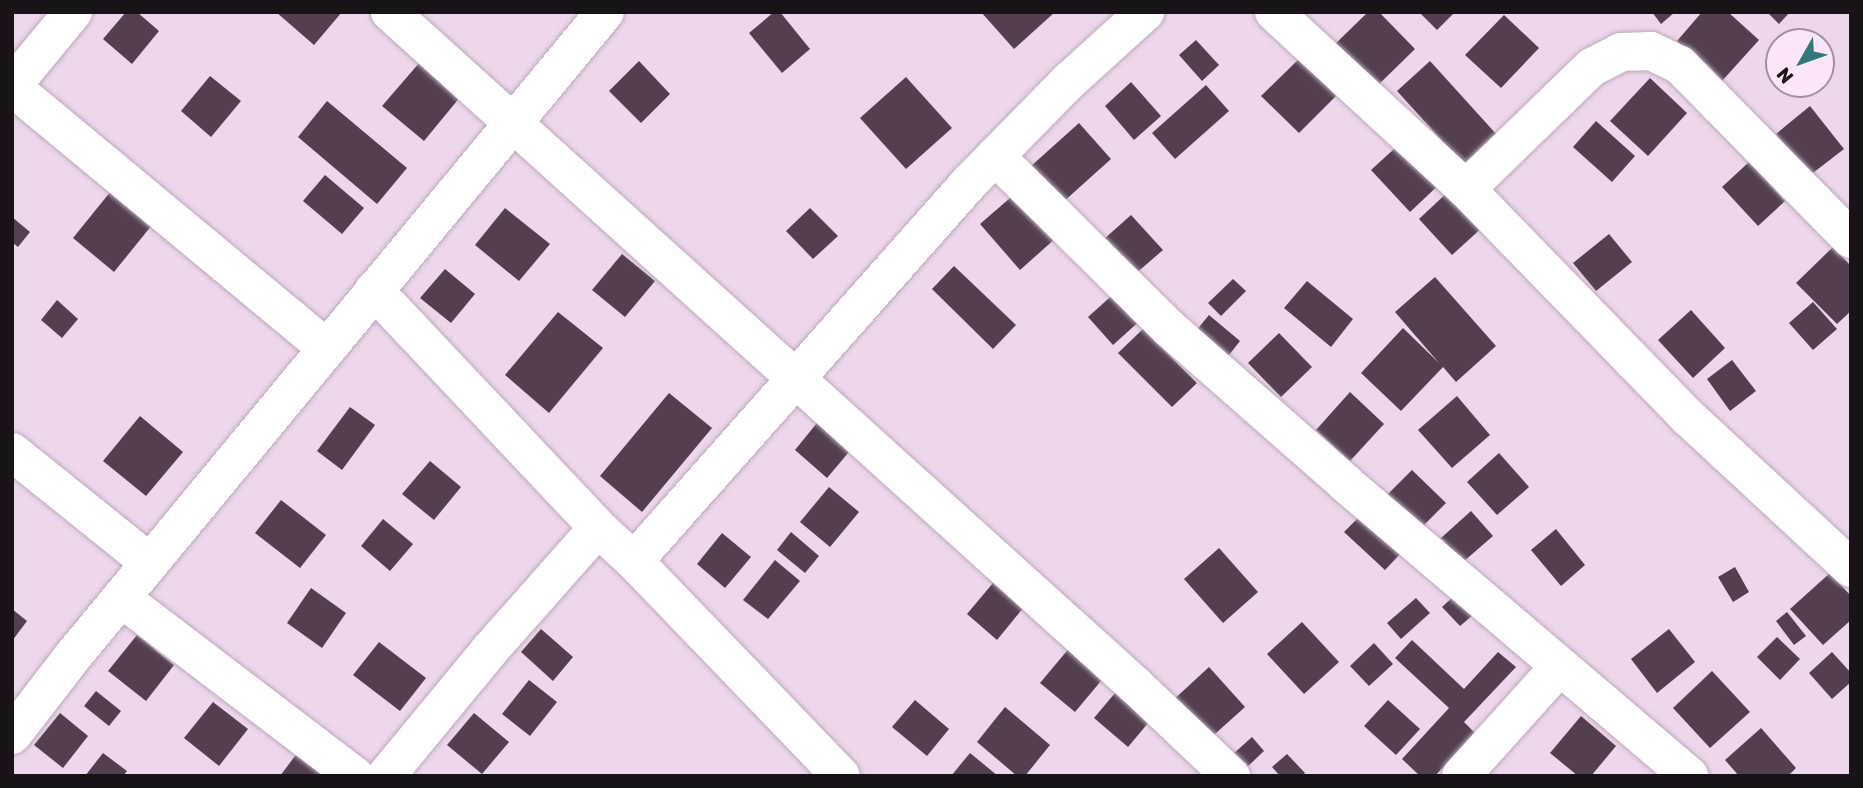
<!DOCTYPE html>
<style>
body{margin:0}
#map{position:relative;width:1863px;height:788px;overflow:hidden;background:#edd7ec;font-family:Rubik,sans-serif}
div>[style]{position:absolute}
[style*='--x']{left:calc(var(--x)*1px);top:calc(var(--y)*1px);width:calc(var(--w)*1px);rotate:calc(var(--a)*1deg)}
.building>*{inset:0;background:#524051}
.roads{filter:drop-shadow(0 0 2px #bda8bc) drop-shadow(0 0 2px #bda8bc)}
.street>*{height:38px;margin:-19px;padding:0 19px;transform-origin:19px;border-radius:19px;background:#fff}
span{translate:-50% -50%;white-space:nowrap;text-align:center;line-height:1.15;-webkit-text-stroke:7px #fae5f9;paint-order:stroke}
.frame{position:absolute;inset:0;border:14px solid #1a1219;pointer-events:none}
.north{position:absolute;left:1765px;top:28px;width:70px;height:70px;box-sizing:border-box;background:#fae5f9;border:2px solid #a0919f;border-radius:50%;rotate:230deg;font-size:19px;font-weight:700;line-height:28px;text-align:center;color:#1a1219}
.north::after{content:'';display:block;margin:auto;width:24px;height:32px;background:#2f797b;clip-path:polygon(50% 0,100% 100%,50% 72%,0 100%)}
</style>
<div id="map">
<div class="building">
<div style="clip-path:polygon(126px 12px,137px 12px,159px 31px,132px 64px,103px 39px)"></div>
<div style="clip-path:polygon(276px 12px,342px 12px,314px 45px)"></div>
<div style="clip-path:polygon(774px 12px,780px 12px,810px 49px,782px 73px,749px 33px)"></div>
<div style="clip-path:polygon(981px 12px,1055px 12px,1014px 49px)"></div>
<div style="clip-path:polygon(1368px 12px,1379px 12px,1415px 49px,1373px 90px,1331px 48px)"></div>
<div style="clip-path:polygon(1419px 12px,1455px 12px,1437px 30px)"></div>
<div style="clip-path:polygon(1652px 12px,1675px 12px,1661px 24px)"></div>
<div style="clip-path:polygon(1702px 12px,1728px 12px,1759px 40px,1722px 81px,1677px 41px)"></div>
<div style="clip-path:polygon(1767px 12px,1790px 12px,1779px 24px)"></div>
<div style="clip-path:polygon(1504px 15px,1539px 48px,1501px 88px,1465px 55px)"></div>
<div style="clip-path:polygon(1196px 40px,1219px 65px,1202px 81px,1179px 55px)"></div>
<div style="clip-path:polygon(1300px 58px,1336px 96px,1299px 133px,1261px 96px)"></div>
<div style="clip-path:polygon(639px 61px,670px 94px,641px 123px,609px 91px)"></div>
<div style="clip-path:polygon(1430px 61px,1498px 136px,1465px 166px,1397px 91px)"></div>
<div style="clip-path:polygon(420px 62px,461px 96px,424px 141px,382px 106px)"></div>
<div style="clip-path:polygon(210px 76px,241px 101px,211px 137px,181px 111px)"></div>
<div style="clip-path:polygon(906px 77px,952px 128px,906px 169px,860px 118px)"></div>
<div style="clip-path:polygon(1650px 78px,1687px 113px,1648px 156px,1610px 121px)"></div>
<div style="clip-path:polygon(1131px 82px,1161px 116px,1134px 140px,1105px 106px)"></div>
<div style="clip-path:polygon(1206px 85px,1229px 111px,1175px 159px,1152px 133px)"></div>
<div style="clip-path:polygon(327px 101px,407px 168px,377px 204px,298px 137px)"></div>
<div style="clip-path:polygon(1810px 106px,1844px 149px,1809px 176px,1776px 134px)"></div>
<div style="clip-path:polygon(1596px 121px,1635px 156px,1612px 182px,1573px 147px)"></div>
<div style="clip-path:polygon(1079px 123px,1111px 159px,1062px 203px,1030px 167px)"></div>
<div style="clip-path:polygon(1406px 138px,1445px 179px,1410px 212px,1371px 170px)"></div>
<div style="clip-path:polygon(1749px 162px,1785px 201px,1758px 226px,1722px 187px)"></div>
<div style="clip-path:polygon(325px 175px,364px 208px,342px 234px,303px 201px)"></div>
<div style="clip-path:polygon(1451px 189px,1485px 225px,1452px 255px,1419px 219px)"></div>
<div style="clip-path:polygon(111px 191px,152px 225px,114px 272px,73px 238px)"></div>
<div style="clip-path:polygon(1017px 192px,1057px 237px,1020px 270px,980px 224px)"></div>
<div style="clip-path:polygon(505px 208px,550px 244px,519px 281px,475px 245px)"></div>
<div style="clip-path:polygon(810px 208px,838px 236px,813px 259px,786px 231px)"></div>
<div style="clip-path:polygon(1131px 215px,1163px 250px,1134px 275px,1103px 240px)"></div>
<div style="clip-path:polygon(12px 217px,30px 232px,18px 247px,12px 242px)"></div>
<div style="clip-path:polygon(1609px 234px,1632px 262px,1596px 291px,1573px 263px)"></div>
<div style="clip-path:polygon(1833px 247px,1851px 266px,1851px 311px,1837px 324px,1796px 283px)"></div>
<div style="clip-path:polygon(622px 254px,655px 281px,625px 317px,592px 290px)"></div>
<div style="clip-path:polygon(954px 266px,1016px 325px,993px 349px,932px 289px)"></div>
<div style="clip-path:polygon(445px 269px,475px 294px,451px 323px,420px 298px)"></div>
<div style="clip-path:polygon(1435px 277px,1496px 346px,1456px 382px,1443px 367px,1401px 411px,1361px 373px,1403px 328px,1439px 363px,1395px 312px)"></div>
<div style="clip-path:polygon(1233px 279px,1246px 291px,1221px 316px,1208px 303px)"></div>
<div style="clip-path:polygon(1307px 281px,1353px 319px,1331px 347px,1284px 308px)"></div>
<div style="clip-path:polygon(1118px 290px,1143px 318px,1113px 345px,1088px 317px)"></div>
<div style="clip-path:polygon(57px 300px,78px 319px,62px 338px,41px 320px)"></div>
<div style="clip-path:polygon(1813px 302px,1837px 329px,1813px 350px,1789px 323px)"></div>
<div style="clip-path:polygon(1691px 310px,1725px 348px,1693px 378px,1658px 340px)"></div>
<div style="clip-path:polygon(558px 312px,603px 348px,549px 413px,505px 375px)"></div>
<div style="clip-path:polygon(1209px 315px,1240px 341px,1222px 364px,1190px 338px)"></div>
<div style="clip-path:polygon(1143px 329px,1197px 383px,1172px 407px,1118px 353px)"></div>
<div style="clip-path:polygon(1279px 333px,1312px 367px,1281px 397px,1248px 363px)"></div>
<div style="clip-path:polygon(1732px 360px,1756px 391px,1730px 411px,1707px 379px)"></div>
<div style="clip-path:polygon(1350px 392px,1384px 424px,1350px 461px,1316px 430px)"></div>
<div style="clip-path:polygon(669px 393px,712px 428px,642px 512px,600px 476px)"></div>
<div style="clip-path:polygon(1457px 396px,1490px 435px,1452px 468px,1418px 430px)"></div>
<div style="clip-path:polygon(350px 407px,375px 425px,342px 470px,317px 451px)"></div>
<div style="clip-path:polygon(140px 416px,183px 452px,146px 496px,103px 461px)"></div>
<div style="clip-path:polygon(821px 418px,854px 446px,827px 478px,795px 450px)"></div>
<div style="clip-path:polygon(1499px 453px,1529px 487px,1497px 515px,1467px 482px)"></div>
<div style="clip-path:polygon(430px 461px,461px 487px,434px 520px,402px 494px)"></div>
<div style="clip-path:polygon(1412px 470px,1446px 503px,1418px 531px,1384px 498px)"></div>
<div style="clip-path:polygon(829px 487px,859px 512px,830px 547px,800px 522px)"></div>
<div style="clip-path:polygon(281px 500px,326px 535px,300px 568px,255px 533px)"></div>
<div style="clip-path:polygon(1471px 511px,1493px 536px,1463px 562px,1441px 538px)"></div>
<div style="clip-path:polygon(1362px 514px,1402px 552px,1385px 570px,1344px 532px)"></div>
<div style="clip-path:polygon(383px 519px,413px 544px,390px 571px,361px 546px)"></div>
<div style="clip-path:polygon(1556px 529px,1585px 565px,1561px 586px,1531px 550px)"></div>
<div style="clip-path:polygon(791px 532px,819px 556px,805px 573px,777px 550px)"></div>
<div style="clip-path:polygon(722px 533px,751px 557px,725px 588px,697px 564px)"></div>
<div style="clip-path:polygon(1219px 548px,1258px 592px,1223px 623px,1184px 579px)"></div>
<div style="clip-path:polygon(775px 560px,800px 581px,768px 619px,743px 600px)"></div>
<div style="clip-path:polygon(1735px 567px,1749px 592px,1733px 602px,1718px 577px)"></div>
<div style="clip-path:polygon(1830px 573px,1851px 596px,1851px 620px,1823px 645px,1790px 609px)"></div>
<div style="clip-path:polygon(998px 577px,1028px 602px,997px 640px,967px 614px)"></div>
<div style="clip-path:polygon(311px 588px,346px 613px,322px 648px,287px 623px)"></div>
<div style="clip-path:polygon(1455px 595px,1473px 615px,1460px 626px,1442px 607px)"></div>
<div style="clip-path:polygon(1416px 598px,1430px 613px,1401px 639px,1387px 623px)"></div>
<div style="clip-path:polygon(12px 609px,27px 621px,12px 641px)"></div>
<div style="clip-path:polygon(1787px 612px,1806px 636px,1794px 645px,1776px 621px)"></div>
<div style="clip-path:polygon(1302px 622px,1339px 662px,1304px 694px,1267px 654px)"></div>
<div style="clip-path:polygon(541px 629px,573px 657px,553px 681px,521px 652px)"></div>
<div style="clip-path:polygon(1669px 629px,1695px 662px,1657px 693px,1631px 659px)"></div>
<div style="clip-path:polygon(137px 635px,174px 665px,146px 701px,108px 671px)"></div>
<div style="clip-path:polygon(1777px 637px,1800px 659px,1780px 680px,1757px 657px)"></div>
<div style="clip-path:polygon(1412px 640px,1464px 689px,1498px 652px,1516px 667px,1464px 722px,1475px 733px,1435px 776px,1420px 776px,1402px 759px,1449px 708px,1395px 658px)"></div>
<div style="clip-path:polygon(379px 642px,426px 678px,400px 711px,353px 675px)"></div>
<div style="clip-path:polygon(1374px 643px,1393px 664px,1369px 686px,1350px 666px)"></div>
<div style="clip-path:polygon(1071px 646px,1106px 675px,1075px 712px,1040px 683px)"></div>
<div style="clip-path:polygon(1832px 652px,1851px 673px,1851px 682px,1832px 699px,1809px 673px)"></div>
<div style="clip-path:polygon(1209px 667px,1245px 707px,1206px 742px,1170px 703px)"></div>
<div style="clip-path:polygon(1712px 671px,1750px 712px,1710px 748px,1673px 708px)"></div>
<div style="clip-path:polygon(529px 680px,557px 702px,530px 736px,502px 714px)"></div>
<div style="clip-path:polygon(1120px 687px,1154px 716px,1128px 747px,1094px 718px)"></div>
<div style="clip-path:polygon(96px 691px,121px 711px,109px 726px,84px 706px)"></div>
<div style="clip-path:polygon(915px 700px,949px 729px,927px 756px,892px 727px)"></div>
<div style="clip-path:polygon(1388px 700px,1420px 729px,1396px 755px,1364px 726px)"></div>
<div style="clip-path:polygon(213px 702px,248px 729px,219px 766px,184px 738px)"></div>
<div style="clip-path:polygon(1005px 707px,1050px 745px,1025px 776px,1017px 776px,977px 742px)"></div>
<div style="clip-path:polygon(60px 713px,88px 736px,63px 768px,34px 745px)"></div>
<div style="clip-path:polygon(474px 713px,509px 742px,482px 774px,447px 745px)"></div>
<div style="clip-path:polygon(1581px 716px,1616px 746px,1591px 776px,1578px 776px,1550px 753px)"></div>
<div style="clip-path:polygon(1761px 728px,1796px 768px,1788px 776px,1739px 776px,1725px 760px)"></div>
<div style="clip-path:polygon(1252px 737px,1264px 751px,1245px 769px,1232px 755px)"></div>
<div style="clip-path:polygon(298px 752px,327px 776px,280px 776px)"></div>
<div style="clip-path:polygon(103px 753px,127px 771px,123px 776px,85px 776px)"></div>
<div style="clip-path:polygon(970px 753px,998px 776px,951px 776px)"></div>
<div style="clip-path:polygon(1287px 754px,1305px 773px,1302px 776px,1280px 776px,1272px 767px)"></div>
</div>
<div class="roads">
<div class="street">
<div style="--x:390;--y:12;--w:1005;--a:42.1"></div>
<div style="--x:1136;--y:686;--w:131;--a:43.5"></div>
<div style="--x:1274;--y:12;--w:261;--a:42.7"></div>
<div style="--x:1466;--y:189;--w:321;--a:45.8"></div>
<div style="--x:1690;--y:419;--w:219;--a:42.8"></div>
<div style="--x:12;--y:86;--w:96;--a:-50.5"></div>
<div style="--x:12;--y:87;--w:408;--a:39.7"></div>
<div style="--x:995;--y:156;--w:246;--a:44.7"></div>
<div style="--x:1170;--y:329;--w:233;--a:41.3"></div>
<div style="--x:1345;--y:483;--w:452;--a:40.4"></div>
<div style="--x:1466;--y:189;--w:175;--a:-44.1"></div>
<div style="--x:1592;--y:67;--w:33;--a:-27"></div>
<div style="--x:1621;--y:52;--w:30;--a:-2"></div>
<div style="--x:1651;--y:51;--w:32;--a:26"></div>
<div style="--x:1680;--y:65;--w:244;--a:45.5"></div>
<div style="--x:374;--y:290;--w:327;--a:46.7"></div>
<div style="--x:598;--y:528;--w:49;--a:42.5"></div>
<div style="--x:634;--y:561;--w:298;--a:46.1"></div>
<div style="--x:12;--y:452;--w:177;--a:38.8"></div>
<div style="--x:634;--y:561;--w:505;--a:-48.45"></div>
<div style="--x:969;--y:183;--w:143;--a:-45.6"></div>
<div style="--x:1069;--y:81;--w:103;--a:-42.2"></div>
<div style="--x:121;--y:598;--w:294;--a:37.3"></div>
<div style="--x:12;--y:735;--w:100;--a:-52.3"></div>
<div style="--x:73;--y:656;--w:835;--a:-50.44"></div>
<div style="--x:386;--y:776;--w:162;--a:-50.5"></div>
<div style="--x:489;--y:651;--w:164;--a:-48.5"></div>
<div style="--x:1461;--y:776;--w:148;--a:-48"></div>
</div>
</div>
<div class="frame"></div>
<div class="north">N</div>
</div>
